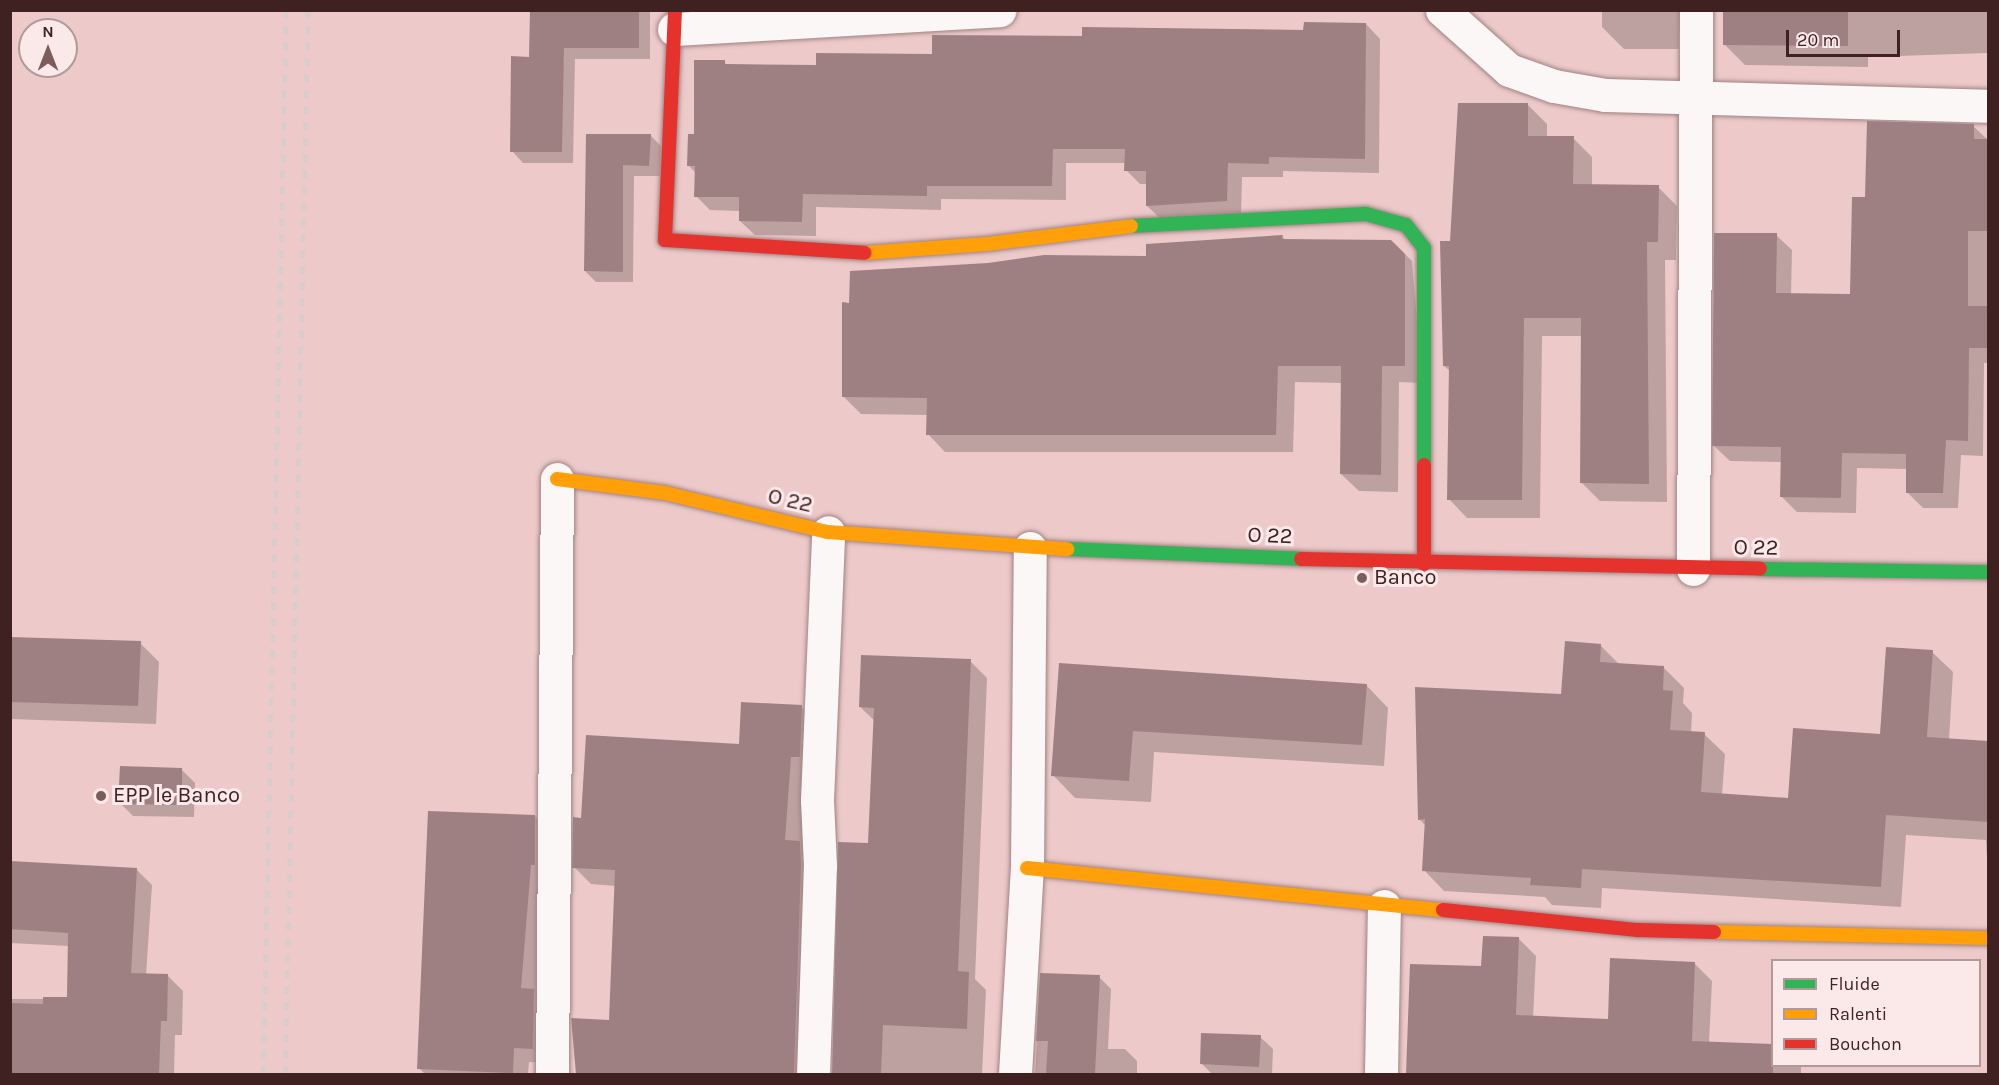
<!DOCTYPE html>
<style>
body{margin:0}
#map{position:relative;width:1999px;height:1085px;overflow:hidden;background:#edc9c9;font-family:Karla,sans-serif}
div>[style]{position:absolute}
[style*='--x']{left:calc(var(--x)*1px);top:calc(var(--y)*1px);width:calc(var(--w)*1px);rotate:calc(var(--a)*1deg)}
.shadow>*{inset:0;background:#0003}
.building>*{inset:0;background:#9e8082}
.roads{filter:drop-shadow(0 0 2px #a08283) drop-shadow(0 0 2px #a08283)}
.street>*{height:33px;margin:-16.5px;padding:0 16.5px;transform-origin:16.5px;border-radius:16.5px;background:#fcf7f7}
.fast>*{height:14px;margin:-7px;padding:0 7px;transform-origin:7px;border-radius:7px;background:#30b455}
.slow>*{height:14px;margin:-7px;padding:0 7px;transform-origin:7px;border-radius:7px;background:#ff9f0a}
.jam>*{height:14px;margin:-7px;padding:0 7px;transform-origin:7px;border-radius:7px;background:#e5322d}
.rail>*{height:4.5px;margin-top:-2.25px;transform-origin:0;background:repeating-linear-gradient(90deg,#d8cdcd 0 8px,transparent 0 16px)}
.dots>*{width:16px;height:16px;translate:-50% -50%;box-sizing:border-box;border:3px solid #fbe9e9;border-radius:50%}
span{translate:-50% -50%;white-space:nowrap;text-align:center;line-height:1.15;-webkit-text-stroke:6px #fbe9e9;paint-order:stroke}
.street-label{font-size:22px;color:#402122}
.poi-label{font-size:22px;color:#402122}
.left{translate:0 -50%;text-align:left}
.frame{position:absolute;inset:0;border:12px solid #402122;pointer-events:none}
.legend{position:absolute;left:1771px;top:959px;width:210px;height:108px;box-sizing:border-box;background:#fbe9e9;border:2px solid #b09999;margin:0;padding:8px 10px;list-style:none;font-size:18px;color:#402122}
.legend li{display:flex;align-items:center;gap:12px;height:30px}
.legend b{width:30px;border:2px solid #b09999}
.north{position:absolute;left:18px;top:18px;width:60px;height:60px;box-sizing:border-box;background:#fbe9e9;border:2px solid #b09999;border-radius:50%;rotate:0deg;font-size:16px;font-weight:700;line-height:24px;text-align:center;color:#402122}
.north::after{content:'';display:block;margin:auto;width:21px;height:27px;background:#7d5c5c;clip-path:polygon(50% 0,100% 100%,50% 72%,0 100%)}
.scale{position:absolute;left:1786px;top:30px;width:114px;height:27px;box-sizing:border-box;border:3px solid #402122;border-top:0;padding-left:8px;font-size:18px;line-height:21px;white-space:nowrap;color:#402122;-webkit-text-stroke:4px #fbe9e9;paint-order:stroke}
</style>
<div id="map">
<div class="shadow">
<div style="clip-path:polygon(531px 10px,650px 10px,650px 59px,575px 59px,573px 163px,523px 163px,512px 151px,531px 58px)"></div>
<div style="clip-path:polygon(1602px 10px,1680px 10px,1679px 49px,1624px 49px,1602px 27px)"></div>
<div style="clip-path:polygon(1725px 10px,1988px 10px,1988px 53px,1868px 57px,1868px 67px,1745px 65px,1724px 44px)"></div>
<div style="clip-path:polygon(1366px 24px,1380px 39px,1379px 173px,1283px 171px,1283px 177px,1242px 177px,1241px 215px,1162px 220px,1147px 206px,1147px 184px,1140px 184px,1126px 170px,1126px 163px,1066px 163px,1066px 200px,941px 199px,941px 210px,816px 207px,816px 236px,755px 235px,740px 221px,740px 211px,710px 210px,696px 196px,696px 173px,689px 166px,695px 135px,724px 62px,728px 66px,817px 67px,1084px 37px,1305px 31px)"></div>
<div style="clip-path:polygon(1528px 105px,1547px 124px,1547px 138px,1573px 138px,1592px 157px,1592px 186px,1658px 187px,1677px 206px,1676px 260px,1665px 260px,1667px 502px,1600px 501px,1581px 482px,1583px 336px,1542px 336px,1540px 518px,1467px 518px,1449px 499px,1450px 371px,1444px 366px,1452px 242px)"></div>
<div style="clip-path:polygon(1973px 126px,1988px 140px,1988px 363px,1984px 363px,1983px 456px,1961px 455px,1958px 508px,1923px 508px,1907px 492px,1908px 469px,1857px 468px,1856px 513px,1797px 512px,1781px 496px,1782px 462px,1730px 461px,1714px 446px,1776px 235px,1792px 250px,1791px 295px,1852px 296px,1866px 198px)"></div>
<div style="clip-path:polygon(587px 135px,650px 135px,661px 146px,660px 176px,634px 176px,633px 282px,596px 282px,585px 271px)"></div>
<div style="clip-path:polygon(1282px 236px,1286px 241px,1394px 243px,1412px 261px,1422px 383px,1399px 382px,1398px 492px,1359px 491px,1341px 474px,1342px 383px,1295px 382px,1293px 452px,945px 452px,928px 434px,928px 415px,861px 414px,843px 396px,1147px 258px)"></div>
<div style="clip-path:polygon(10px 639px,140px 643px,159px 662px,156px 724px,10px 719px)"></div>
<div style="clip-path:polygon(1600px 645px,1619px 664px,1663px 667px,1684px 688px,1683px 703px,1692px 713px,1691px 733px,1704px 734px,1725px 754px,1722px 795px,1789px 800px,1882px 736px,1932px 652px,1953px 672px,1949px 740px,1988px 743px,1988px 873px,1986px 840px,1906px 835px,1901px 907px,1602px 888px,1601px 908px,1552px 905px,1545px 897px,1444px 891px,1424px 870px,1426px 826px,1419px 819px,1563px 696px)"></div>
<div style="clip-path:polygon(970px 661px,987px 678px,975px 979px,986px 990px,982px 1074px,833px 1074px,839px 844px,869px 845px,875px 721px,860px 707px)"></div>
<div style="clip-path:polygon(1060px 665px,1366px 685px,1388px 708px,1384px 766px,1154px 752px,1151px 802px,1075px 798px,1053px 775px)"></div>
<div style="clip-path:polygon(801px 706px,819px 723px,811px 1074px,577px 1074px,573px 1020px,611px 1021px,616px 886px,591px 884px,574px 867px,582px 820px,740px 746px)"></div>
<div style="clip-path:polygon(182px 770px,195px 783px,194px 817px,133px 816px,120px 803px)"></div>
<div style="clip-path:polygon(535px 816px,550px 831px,548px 1063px,529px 1062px,528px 1074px,425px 1074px,419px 1068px)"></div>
<div style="clip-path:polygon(10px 862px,137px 870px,152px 885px,146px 975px,168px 976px,183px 991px,182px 1035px,175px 1035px,174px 1074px,10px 1074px,10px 999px,68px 999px,69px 946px,10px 943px)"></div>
<div style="clip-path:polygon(1518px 938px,1536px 956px,1533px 1018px,1609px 1020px,1694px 963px,1712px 981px,1709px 1043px,1772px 1066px,1801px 1066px,1801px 1074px,1408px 1074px,1411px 966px,1483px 968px)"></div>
<div style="clip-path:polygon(1041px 975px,1099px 977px,1111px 989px,1108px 1049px,1125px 1049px,1137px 1061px,1137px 1074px,1035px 1074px)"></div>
<div style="clip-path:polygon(1260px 1037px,1273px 1049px,1272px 1074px,1212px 1074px,1202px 1064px)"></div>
</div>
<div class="building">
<div style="clip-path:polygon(530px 10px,639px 10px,639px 48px,564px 48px,562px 152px,510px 152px,511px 56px,529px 57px)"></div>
<div style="clip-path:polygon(1723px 10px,1848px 10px,1848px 46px,1723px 45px)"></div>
<div style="clip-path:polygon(1304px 22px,1366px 23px,1365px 159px,1269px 157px,1269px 164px,1228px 163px,1227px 201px,1146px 206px,1146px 171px,1124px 171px,1125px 149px,1053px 149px,1052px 186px,927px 186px,927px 196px,803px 194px,802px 222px,739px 221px,739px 197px,694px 197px,695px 166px,687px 166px,688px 134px,694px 134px,694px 60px,725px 60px,725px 64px,816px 65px,816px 53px,932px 54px,932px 35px,1082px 36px,1082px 27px,1303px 30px)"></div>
<div style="clip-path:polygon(1458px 103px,1528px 103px,1528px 136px,1574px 136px,1573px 184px,1659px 185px,1658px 242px,1647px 242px,1649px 484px,1580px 483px,1581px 318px,1524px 318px,1522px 500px,1447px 500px,1449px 366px,1443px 366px,1440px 241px,1450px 241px)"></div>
<div style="clip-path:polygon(1867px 121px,1974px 124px,1974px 139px,1989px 139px,1989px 231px,1968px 231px,1968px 306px,1989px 306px,1989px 348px,1969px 348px,1968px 441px,1946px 440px,1943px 493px,1906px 493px,1906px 454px,1842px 453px,1841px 498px,1780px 497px,1781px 447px,1712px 446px,1714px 233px,1777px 233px,1776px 293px,1850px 294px,1852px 197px,1865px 197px)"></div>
<div style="clip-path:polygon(586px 134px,651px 134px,649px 166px,623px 165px,623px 272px,584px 271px)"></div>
<div style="clip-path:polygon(1283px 235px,1282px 239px,1391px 240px,1405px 254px,1405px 366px,1382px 366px,1381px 475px,1340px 474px,1341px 366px,1278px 366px,1276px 435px,926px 435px,927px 398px,842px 397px,842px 302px,849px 303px,850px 271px,988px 263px,1044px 255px,1146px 256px,1146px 244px)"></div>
<div style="clip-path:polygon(10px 637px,141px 641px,138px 706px,10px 702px)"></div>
<div style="clip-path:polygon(1565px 641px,1601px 644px,1600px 662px,1664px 666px,1663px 690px,1673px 691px,1670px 730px,1705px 732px,1701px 792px,1788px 798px,1793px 728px,1880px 734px,1886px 647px,1933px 650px,1927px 737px,1989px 741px,1989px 822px,1886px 815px,1881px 887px,1582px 869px,1581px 888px,1530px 885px,1531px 878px,1422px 871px,1425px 819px,1418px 820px,1415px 687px,1561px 694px)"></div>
<div style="clip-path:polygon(861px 655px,971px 659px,958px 971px,969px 972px,967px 1029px,883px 1025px,881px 1074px,832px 1074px,838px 842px,868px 843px,874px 708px,859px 707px)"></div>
<div style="clip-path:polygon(1059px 663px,1367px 684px,1362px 745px,1133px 731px,1129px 781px,1051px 776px)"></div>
<div style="clip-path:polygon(741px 702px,802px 705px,800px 757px,791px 757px,785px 840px,800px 841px,801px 866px,794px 1074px,576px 1074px,571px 1018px,609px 1020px,615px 870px,572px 868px,573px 817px,581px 818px,586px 735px,739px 744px)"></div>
<div style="clip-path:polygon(120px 766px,182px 768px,182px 805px,118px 804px)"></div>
<div style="clip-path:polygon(428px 811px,535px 815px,535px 865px,531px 865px,521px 988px,534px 989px,533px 1049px,514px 1048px,513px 1073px,417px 1069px)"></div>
<div style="clip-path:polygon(10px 861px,137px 868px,131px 973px,168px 974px,167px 1021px,161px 1021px,159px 1074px,10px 1074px,10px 1003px,43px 1004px,43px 997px,67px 997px,68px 933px,10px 929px)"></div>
<div style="clip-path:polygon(1483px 936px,1519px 937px,1516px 1015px,1608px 1019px,1610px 958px,1695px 962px,1692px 1041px,1773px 1044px,1773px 1074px,1406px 1074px,1410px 964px,1481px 966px)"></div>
<div style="clip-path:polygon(1040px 973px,1100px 975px,1095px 1074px,1046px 1074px,1048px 1041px,1036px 1041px)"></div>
<div style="clip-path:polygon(1201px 1033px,1261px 1035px,1259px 1067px,1200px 1064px)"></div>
</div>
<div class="roads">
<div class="street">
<div style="--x:1442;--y:10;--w:90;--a:41.8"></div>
<div style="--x:1509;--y:70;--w:48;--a:19.6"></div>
<div style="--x:1554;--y:86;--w:52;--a:10"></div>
<div style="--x:1605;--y:95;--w:383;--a:1.6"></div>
<div style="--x:674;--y:29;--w:326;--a:-3.3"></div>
<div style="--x:1693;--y:569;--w:559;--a:-89.69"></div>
<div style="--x:552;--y:1074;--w:595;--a:-89.52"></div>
<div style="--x:813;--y:1074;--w:208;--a:-88.1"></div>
<div style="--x:820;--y:866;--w:66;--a:-92.6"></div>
<div style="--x:817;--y:800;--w:268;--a:-87.6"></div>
<div style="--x:1015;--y:1074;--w:206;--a:-86.7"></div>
<div style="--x:1027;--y:868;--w:320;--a:-89.5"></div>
<div style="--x:1381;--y:1074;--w:168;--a:-89"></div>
</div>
<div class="fast">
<div style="--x:1131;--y:226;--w:235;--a:-2.9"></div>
<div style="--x:1366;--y:214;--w:41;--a:15.4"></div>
<div style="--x:1406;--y:225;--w:29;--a:52"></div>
<div style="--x:1424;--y:248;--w:217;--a:90"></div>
<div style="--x:1067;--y:549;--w:234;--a:2.4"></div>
<div style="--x:1760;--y:569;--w:228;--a:0.8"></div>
</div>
<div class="slow">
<div style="--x:865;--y:253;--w:122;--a:-4.2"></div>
<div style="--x:987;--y:244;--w:145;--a:-7.1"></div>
<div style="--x:557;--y:479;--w:109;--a:7.4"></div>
<div style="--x:665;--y:493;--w:168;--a:13.5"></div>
<div style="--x:828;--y:532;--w:240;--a:4.1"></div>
<div style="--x:1027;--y:868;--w:418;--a:5.8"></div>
<div style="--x:1714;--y:932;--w:274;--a:1.3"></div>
</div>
<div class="jam">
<div style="--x:675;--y:10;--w:230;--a:92.5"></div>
<div style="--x:665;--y:240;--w:200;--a:3.7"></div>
<div style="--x:1424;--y:465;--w:99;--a:90"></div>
<div style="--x:1301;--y:559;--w:459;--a:1.2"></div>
<div style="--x:1443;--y:910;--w:196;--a:5.9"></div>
<div style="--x:1638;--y:930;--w:76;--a:1.5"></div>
</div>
</div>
<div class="rail">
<div style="--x:263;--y:1074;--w:1064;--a:-88.76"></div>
<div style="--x:285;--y:1074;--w:1064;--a:-88.76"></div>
</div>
<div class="dots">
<div style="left:1362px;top:578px;background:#7d5c5c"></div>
<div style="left:101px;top:796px;background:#7d5c5c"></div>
</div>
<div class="street-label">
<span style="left:790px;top:501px;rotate:13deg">O 22</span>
<span style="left:1270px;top:536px;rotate:2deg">O 22</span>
<span style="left:1756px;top:548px;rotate:1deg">O 22</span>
</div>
<div class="poi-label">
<span class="left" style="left:1374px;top:578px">Banco</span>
<span class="left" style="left:113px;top:796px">EPP le Banco</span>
</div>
<div class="frame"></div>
<ul class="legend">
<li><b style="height:8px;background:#30b455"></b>Fluide</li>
<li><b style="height:8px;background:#ff9f0a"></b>Ralenti</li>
<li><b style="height:8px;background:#e5322d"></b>Bouchon</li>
</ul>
<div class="north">N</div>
<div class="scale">20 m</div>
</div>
